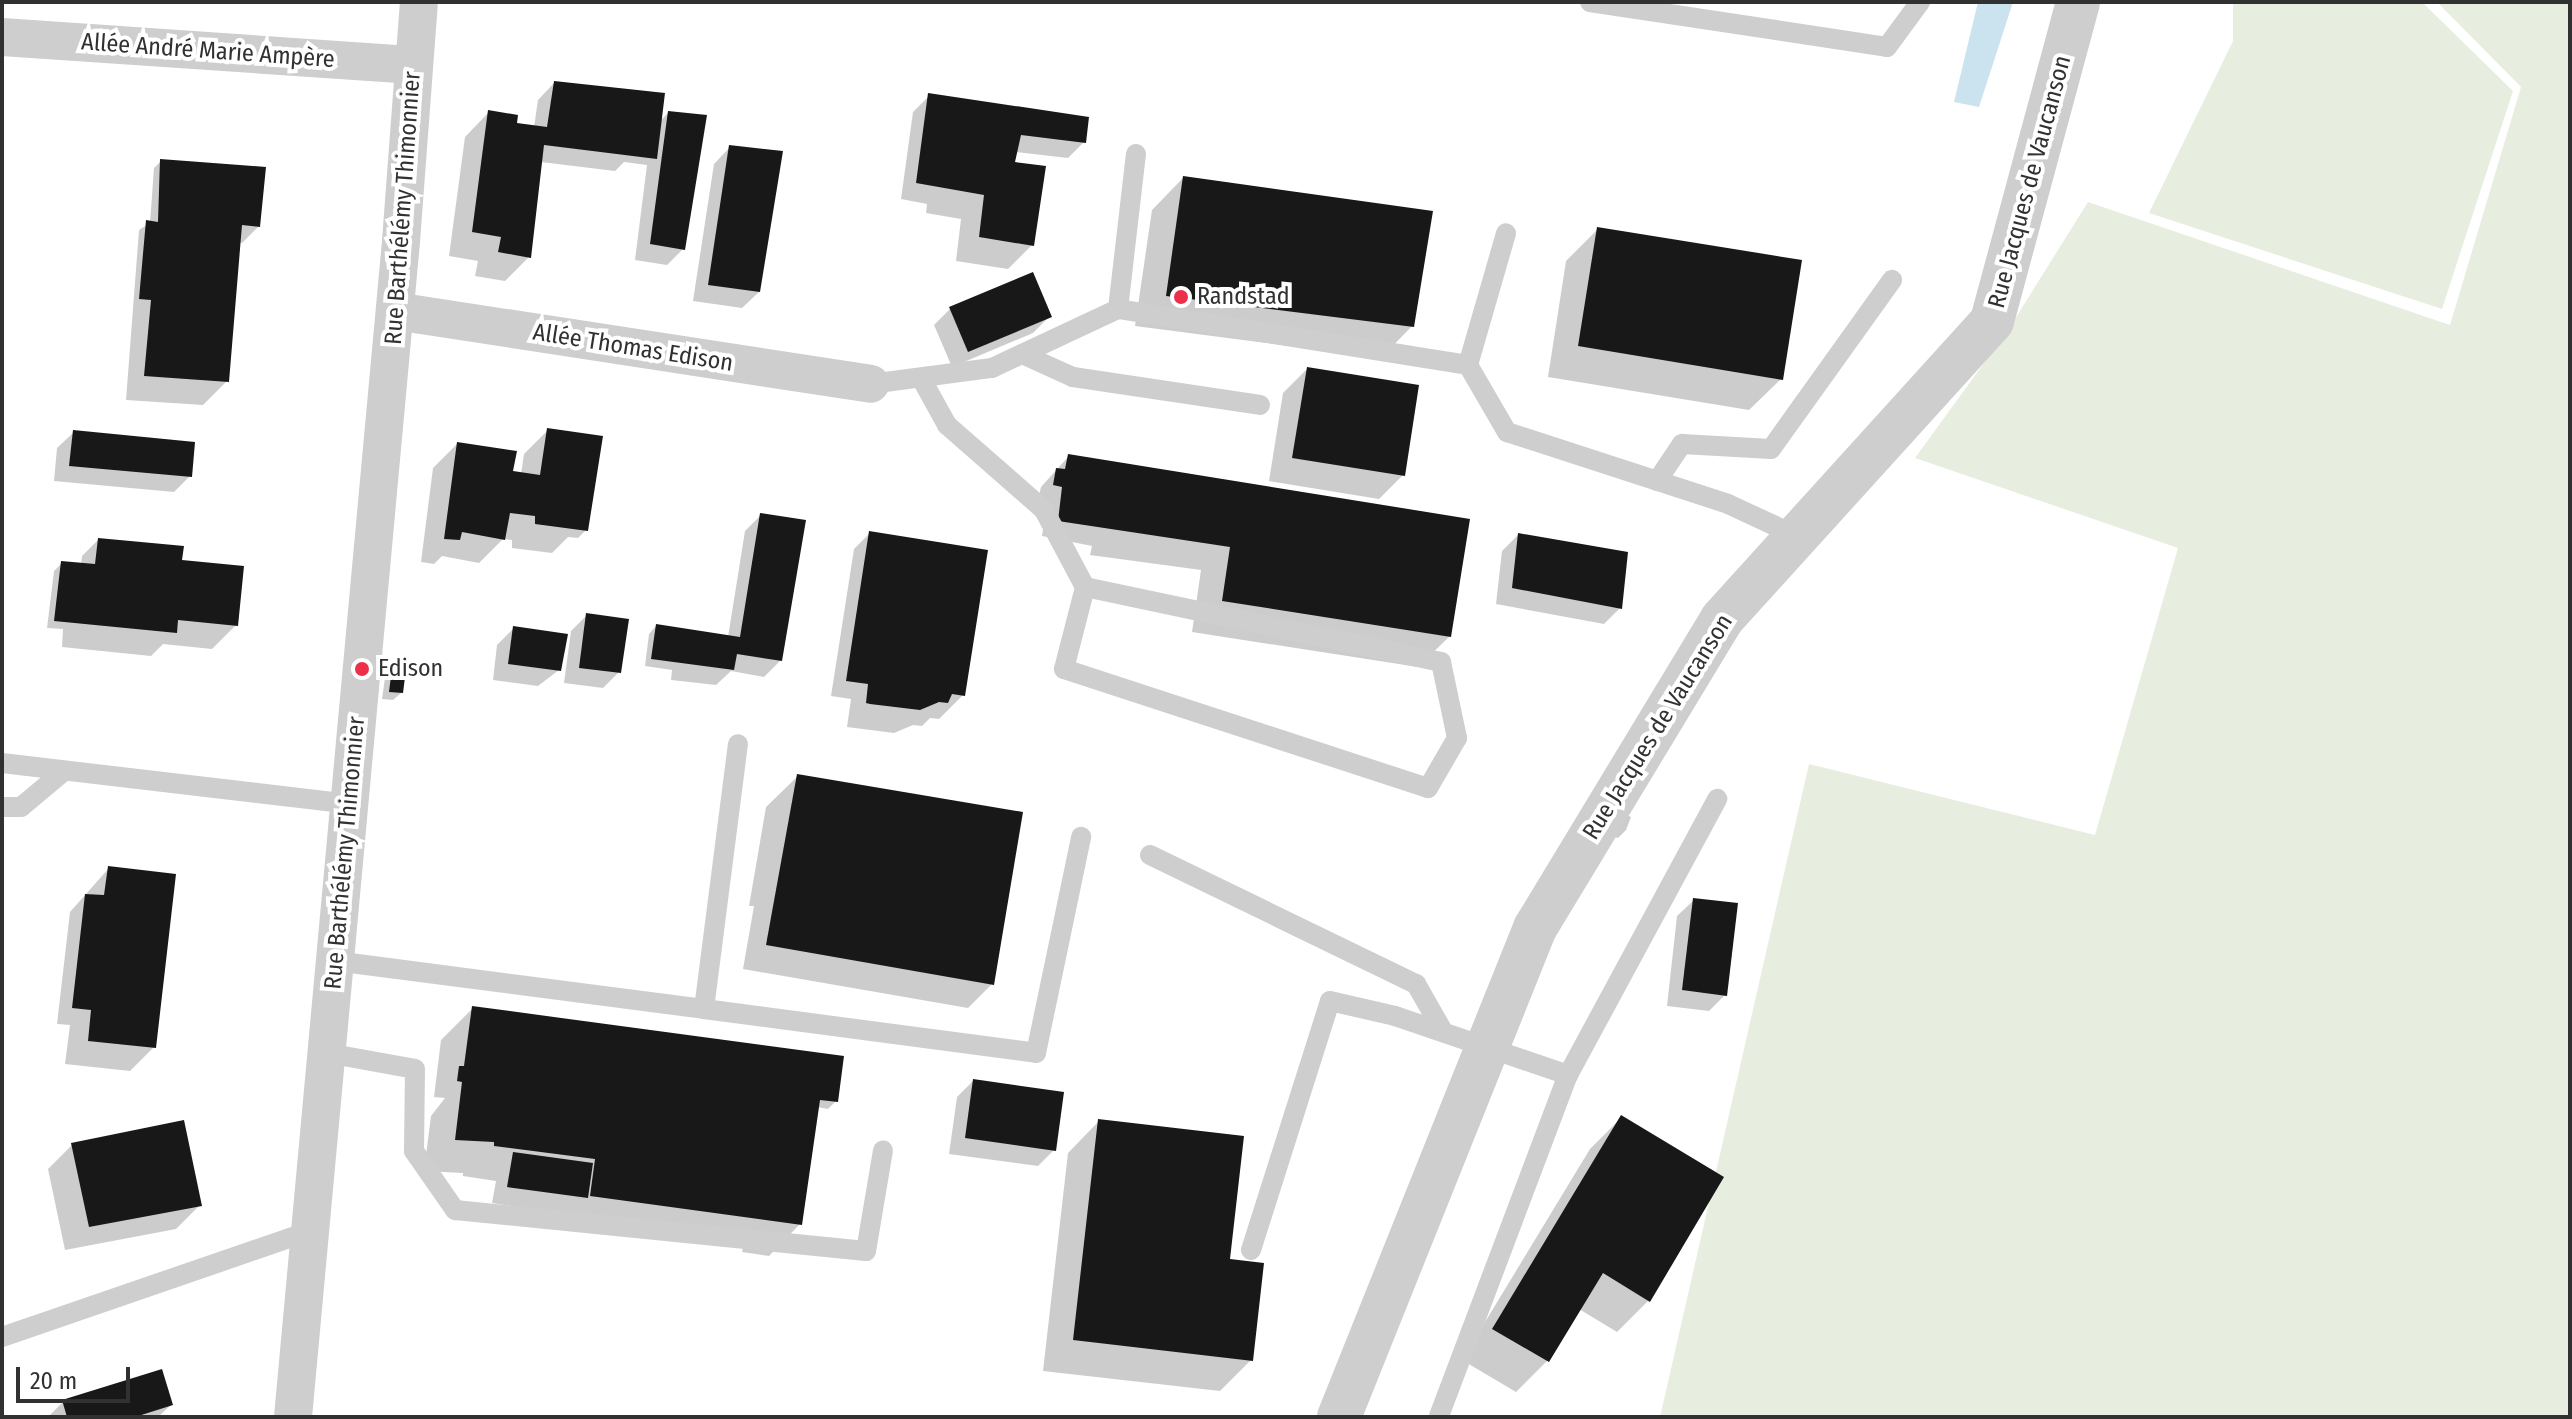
<!DOCTYPE html>
<meta charset="utf-8">
<style>
body{margin:0}
#map{position:relative;width:2572px;height:1419px;overflow:hidden;background:#fff;font-family:"Fira Sans Condensed",sans-serif}
div>[style]{position:absolute}
[style*='--x']{left:calc(var(--x)*1px);top:calc(var(--y)*1px);width:calc(var(--w)*1px);rotate:calc(var(--a)*1deg)}
.green>*{inset:0;background:#e8eedf}
.water>*{inset:0;background:#cbe3ee}
.shadow>*{inset:0;background:#0003}
.building>*{inset:0;background:#181818}
.service>*{height:20px;margin:-10px;padding:0 10px;transform-origin:10px;border-radius:10px;background:#cecece}
.minor>*{height:38px;margin:-19px;padding:0 19px;transform-origin:19px;border-radius:19px;background:#cecece}
.tertiary>*{height:44px;margin:-22px;padding:0 22px;transform-origin:22px;border-radius:22px;background:#cecece}
.dots>*{width:22px;height:22px;translate:-50% -50%;box-sizing:border-box;border:4px solid #fff;border-radius:50%}
span{translate:-50% -50%;white-space:nowrap;text-align:center;line-height:1.15;-webkit-text-stroke:8px #fff;paint-order:stroke}
.street-label{font-size:24px;color:#313131}
.poi-label{font-size:24px;color:#313131}
.left{translate:0 -50%;text-align:left}
.frame{position:absolute;inset:0;border:4px solid #313131;pointer-events:none}
.scale{position:absolute;left:16px;top:1367px;width:114px;height:36px;box-sizing:border-box;border:4px solid #313131;border-top:0;padding-left:10px;font-size:24px;line-height:28px;white-space:nowrap;color:#313131;-webkit-text-stroke:6px #fff;paint-order:stroke}
</style>
<div id="map">
<div class="green">
<div style="clip-path:polygon(2233px 2px,2422px 2px,2513px 91px,2442px 309px,2149px 213px,2233px 41px)"></div>
<div style="clip-path:polygon(2437px 2px,2570px 2px,2570px 1417px,1660px 1417px,1809px 764px,2095px 835px,2178px 548px,1915px 458px,2008px 330px,2088px 202px,2450px 325px,2521px 87px)"></div>
</div>
<div class="water">
<div style="clip-path:polygon(1978px 2px,2013px 2px,1979px 107px,1954px 102px)"></div>
</div>
<div class="shadow">
<div style="clip-path:polygon(554px 83px,659px 122px,668px 113px,683px 249px,667px 265px,635px 260px,647px 165px,624px 162px,615px 171px,541px 162px,529px 257px,505px 281px,475px 276px,478px 261px,449px 256px,465px 137px,489px 112px,515px 125px,534px 127px,538px 100px)"></div>
<div style="clip-path:polygon(929px 96px,1084px 142px,1068px 158px,1015px 152px,1013px 163px,1032px 245px,1008px 269px,956px 261px,961px 219px,926px 213px,927px 204px,901px 199px,913px 112px)"></div>
<div style="clip-path:polygon(730px 147px,759px 292px,742px 308px,693px 301px,714px 164px)"></div>
<div style="clip-path:polygon(161px 161px,258px 227px,242px 243px,238px 242px,227px 381px,203px 405px,126px 400px,139px 230px,150px 223px,154px 168px)"></div>
<div style="clip-path:polygon(1183px 178px,1412px 326px,1381px 358px,1135px 326px,1152px 210px)"></div>
<div style="clip-path:polygon(1598px 229px,1781px 379px,1749px 410px,1548px 377px,1566px 261px)"></div>
<div style="clip-path:polygon(950px 309px,1050px 316px,1033px 333px,952px 367px,934px 325px)"></div>
<div style="clip-path:polygon(1307px 369px,1403px 475px,1379px 499px,1269px 481px,1283px 393px)"></div>
<div style="clip-path:polygon(548px 430px,586px 530px,578px 538px,568px 537px,552px 553px,512px 548px,512px 540px,503px 539px,479px 563px,442px 556px,434px 564px,421px 562px,433px 468px,457px 444px,511px 473px,521px 474px,524px 454px)"></div>
<div style="clip-path:polygon(74px 432px,190px 476px,174px 492px,54px 481px,57px 448px)"></div>
<div style="clip-path:polygon(1068px 457px,1450px 636px,1418px 667px,1192px 632px,1201px 570px,1090px 555px,1092px 546px,1042px 536px,1047px 502px,1038px 500px,1041px 487px)"></div>
<div style="clip-path:polygon(761px 515px,781px 660px,764px 677px,731px 671px,716px 685px,671px 680px,672px 670px,645px 666px,649px 634px,656px 626px,728px 637px,745px 531px)"></div>
<div style="clip-path:polygon(870px 533px,963px 695px,939px 719px,930px 718px,922px 726px,913px 725px,894px 733px,847px 727px,851px 699px,831px 696px,854px 549px)"></div>
<div style="clip-path:polygon(1518px 535px,1620px 608px,1604px 624px,1496px 604px,1502px 551px)"></div>
<div style="clip-path:polygon(98px 540px,180px 562px,236px 625px,212px 649px,163px 644px,151px 656px,62px 647px,63px 629px,47px 628px,54px 571px,62px 563px,81px 565px,82px 556px)"></div>
<div style="clip-path:polygon(587px 615px,619px 672px,603px 688px,564px 683px,571px 631px)"></div>
<div style="clip-path:polygon(514px 628px,559px 670px,538px 686px,493px 680px,497px 645px)"></div>
<div style="clip-path:polygon(392px 670px,401px 693px,393px 700px,382px 699px,385px 678px)"></div>
<div style="clip-path:polygon(798px 776px,992px 984px,968px 1008px,743px 969px,754px 906px,749px 906px,766px 807px)"></div>
<div style="clip-path:polygon(1624px 814px,1631px 817px,1626px 830px,1618px 838px,1612px 836px)"></div>
<div style="clip-path:polygon(109px 868px,154px 1047px,130px 1071px,65px 1064px,70px 1025px,57px 1024px,70px 912px)"></div>
<div style="clip-path:polygon(1694px 900px,1725px 995px,1709px 1011px,1667px 1006px,1677px 916px)"></div>
<div style="clip-path:polygon(473px 1008px,836px 1101px,828px 1109px,817px 1107px,800px 1224px,769px 1256px,742px 1252px,744px 1244px,492px 1203px,496px 1181px,463px 1176px,463px 1173px,424px 1171px,431px 1116px,445px 1098px,434px 1097px,441px 1040px)"></div>
<div style="clip-path:polygon(973px 1081px,1054px 1150px,1038px 1166px,949px 1154px,957px 1097px)"></div>
<div style="clip-path:polygon(1621px 1118px,1648px 1301px,1617px 1332px,1579px 1309px,1547px 1361px,1516px 1392px,1462px 1360px,1590px 1149px)"></div>
<div style="clip-path:polygon(1099px 1121px,1227px 1260px,1251px 1360px,1220px 1391px,1043px 1371px,1068px 1153px)"></div>
<div style="clip-path:polygon(72px 1145px,200px 1205px,176px 1229px,65px 1250px,48px 1169px)"></div>
<div style="clip-path:polygon(63px 1402px,171px 1405px,158px 1417px,48px 1417px)"></div>
</div>
<div class="building">
<div style="clip-path:polygon(554px 81px,665px 93px,657px 159px,544px 145px,531px 258px,498px 252px,501px 237px,472px 232px,488px 110px,518px 115px,517px 123px,547px 127px)"></div>
<div style="clip-path:polygon(928px 93px,1089px 117px,1086px 143px,1021px 135px,1015px 162px,1046px 166px,1034px 246px,979px 237px,984px 195px,916px 183px)"></div>
<div style="clip-path:polygon(668px 111px,707px 115px,685px 250px,650px 244px)"></div>
<div style="clip-path:polygon(729px 145px,783px 151px,760px 292px,708px 285px)"></div>
<div style="clip-path:polygon(160px 159px,266px 167px,260px 227px,242px 225px,229px 382px,144px 376px,151px 300px,139px 299px,146px 220px,158px 222px)"></div>
<div style="clip-path:polygon(1183px 176px,1433px 211px,1414px 327px,1166px 296px)"></div>
<div style="clip-path:polygon(1597px 227px,1802px 260px,1783px 380px,1578px 346px)"></div>
<div style="clip-path:polygon(1033px 272px,1052px 317px,968px 352px,949px 307px)"></div>
<div style="clip-path:polygon(1307px 367px,1419px 385px,1405px 476px,1292px 458px)"></div>
<div style="clip-path:polygon(547px 428px,603px 436px,588px 531px,535px 524px,535px 516px,510px 513px,505px 540px,462px 532px,460px 540px,444px 539px,457px 442px,517px 451px,513px 471px,540px 475px)"></div>
<div style="clip-path:polygon(73px 430px,195px 442px,192px 477px,69px 466px)"></div>
<div style="clip-path:polygon(1068px 454px,1470px 519px,1451px 637px,1222px 601px,1230px 547px,1058px 521px,1062px 487px,1053px 485px,1056px 468px,1065px 469px)"></div>
<div style="clip-path:polygon(760px 513px,806px 520px,782px 661px,737px 654px,734px 670px,651px 659px,656px 624px,740px 637px)"></div>
<div style="clip-path:polygon(869px 531px,988px 550px,965px 696px,952px 694px,948px 703px,939px 702px,920px 710px,870px 704px,866px 703px,868px 684px,846px 681px)"></div>
<div style="clip-path:polygon(1518px 533px,1628px 552px,1622px 609px,1512px 588px)"></div>
<div style="clip-path:polygon(98px 538px,184px 546px,182px 560px,244px 566px,238px 626px,178px 620px,177px 633px,54px 621px,61px 561px,95px 564px)"></div>
<div style="clip-path:polygon(586px 613px,629px 619px,621px 673px,579px 668px)"></div>
<div style="clip-path:polygon(513px 626px,568px 634px,561px 671px,508px 664px)"></div>
<div style="clip-path:polygon(392px 668px,406px 669px,403px 693px,389px 692px)"></div>
<div style="clip-path:polygon(797px 774px,1023px 812px,994px 985px,766px 945px)"></div>
<div style="clip-path:polygon(108px 866px,176px 874px,156px 1048px,88px 1041px,91px 1010px,72px 1008px,85px 894px,104px 895px)"></div>
<div style="clip-path:polygon(1693px 898px,1738px 903px,1727px 996px,1682px 990px)"></div>
<div style="clip-path:polygon(472px 1006px,844px 1056px,838px 1102px,820px 1100px,802px 1225px,590px 1196px,595px 1159px,494px 1146px,494px 1142px,455px 1140px,462px 1082px,457px 1081px,459px 1066px,464px 1066px)"></div>
<div style="clip-path:polygon(973px 1079px,1064px 1092px,1056px 1151px,965px 1138px)"></div>
<div style="clip-path:polygon(1621px 1115px,1724px 1177px,1650px 1302px,1603px 1273px,1549px 1362px,1492px 1329px)"></div>
<div style="clip-path:polygon(1098px 1119px,1244px 1136px,1230px 1259px,1264px 1263px,1253px 1361px,1073px 1340px)"></div>
<div style="clip-path:polygon(184px 1120px,202px 1206px,89px 1227px,71px 1143px)"></div>
<div style="clip-path:polygon(513px 1152px,593px 1163px,588px 1198px,507px 1187px)"></div>
<div style="clip-path:polygon(162px 1369px,173px 1405px,135px 1417px,67px 1417px,62px 1400px)"></div>
</div>
<div class="service">
<div style="--x:1590;--y:2;--w:300;--a:8.6"></div>
<div style="--x:1887;--y:47;--w:56;--a:-53.7"></div>
<div style="--x:1118;--y:309;--w:156;--a:-83.4"></div>
<div style="--x:1022;--y:354;--w:56;--a:24.3"></div>
<div style="--x:1073;--y:377;--w:189;--a:8.5"></div>
<div style="--x:1468;--y:365;--w:137;--a:-73.9"></div>
<div style="--x:921;--y:378;--w:54;--a:61"></div>
<div style="--x:947;--y:425;--w:129;--a:41.2"></div>
<div style="--x:1044;--y:510;--w:87;--a:62"></div>
<div style="--x:1085;--y:587;--w:364;--a:11.9"></div>
<div style="--x:1441;--y:662;--w:78;--a:78.1"></div>
<div style="--x:1457;--y:738;--w:58;--a:120.1"></div>
<div style="--x:1428;--y:788;--w:383;--a:-161.9"></div>
<div style="--x:1064;--y:669;--w:85;--a:-75.6"></div>
<div style="--x:870;--y:384;--w:123;--a:-7.5"></div>
<div style="--x:992;--y:368;--w:139;--a:-25.1"></div>
<div style="--x:1118;--y:309;--w:354;--a:9.1"></div>
<div style="--x:1468;--y:365;--w:78;--a:59.8"></div>
<div style="--x:1507;--y:432;--w:232;--a:18"></div>
<div style="--x:1728;--y:504;--w:76;--a:24.9"></div>
<div style="--x:1657;--y:481;--w:45;--a:-56"></div>
<div style="--x:1682;--y:444;--w:89;--a:3.2"></div>
<div style="--x:1771;--y:449;--w:208;--a:-54.4"></div>
<div style="--x:2;--y:763;--w:350;--a:6.7"></div>
<div style="--x:2;--y:807;--w:19;--a:0"></div>
<div style="--x:21;--y:807;--w:56;--a:-39.9"></div>
<div style="--x:1150;--y:855;--w:296;--a:25.9"></div>
<div style="--x:1416;--y:984;--w:56;--a:60.3"></div>
<div style="--x:335;--y:961;--w:372;--a:7.4"></div>
<div style="--x:704;--y:1009;--w:267;--a:-82.7"></div>
<div style="--x:704;--y:1009;--w:335;--a:7.5"></div>
<div style="--x:1036;--y:1053;--w:221;--a:-78.2"></div>
<div style="--x:327;--y:1053;--w:89;--a:10.3"></div>
<div style="--x:415;--y:1069;--w:82;--a:90.7"></div>
<div style="--x:414;--y:1151;--w:72;--a:55.2"></div>
<div style="--x:455;--y:1210;--w:413;--a:5.7"></div>
<div style="--x:866;--y:1251;--w:102;--a:-80.4"></div>
<div style="--x:1251;--y:1250;--w:261;--a:-72.4"></div>
<div style="--x:1330;--y:1001;--w:67;--a:13"></div>
<div style="--x:1395;--y:1016;--w:183;--a:18.8"></div>
<div style="--x:2;--y:1337;--w:326;--a:-19"></div>
<div style="--x:1439;--y:1416;--w:365;--a:-69.3"></div>
<div style="--x:1568;--y:1075;--w:314;--a:-61.6"></div>
</div>
<div class="minor">
<div style="--x:2;--y:37;--w:413;--a:3.9"></div>
<div style="--x:395;--y:311;--w:481;--a:8.7"></div>
<div style="--x:293;--y:1417;--w:1181;--a:-84.75"></div>
<div style="--x:401;--y:241;--w:240;--a:-85.7"></div>
</div>
<div class="tertiary">
<div style="--x:1339;--y:1417;--w:527;--a:-68.16"></div>
<div style="--x:1535;--y:928;--w:361;--a:-58.8"></div>
<div style="--x:1722;--y:619;--w:402;--a:-47.8"></div>
<div style="--x:1992;--y:321;--w:330;--a:-74.9"></div>
</div>
<div class="dots">
<div style="left:1181px;top:297px;background:#ec304a"></div>
<div style="left:362px;top:669px;background:#ec304a"></div>
</div>
<div class="street-label">
<span style="left:208px;top:51px;rotate:4deg">Allée André Marie Ampère</span>
<span style="left:2030px;top:182px;rotate:-75deg">Rue Jacques de Vaucanson</span>
<span style="left:403px;top:208px;rotate:-86deg">Rue Barthélémy Thimonnier</span>
<span style="left:633px;top:348px;rotate:9deg">Allée Thomas Edison</span>
<span style="left:1658px;top:727px;rotate:-58deg">Rue Jacques de Vaucanson</span>
<span style="left:345px;top:853px;rotate:-85deg">Rue Barthélémy Thimonnier</span>
</div>
<div class="poi-label">
<span class="left" style="left:1197px;top:297px">Randstad</span>
<span class="left" style="left:378px;top:669px">Edison</span>
</div>
<div class="frame"></div>
<div class="scale">20 m</div>
</div>
